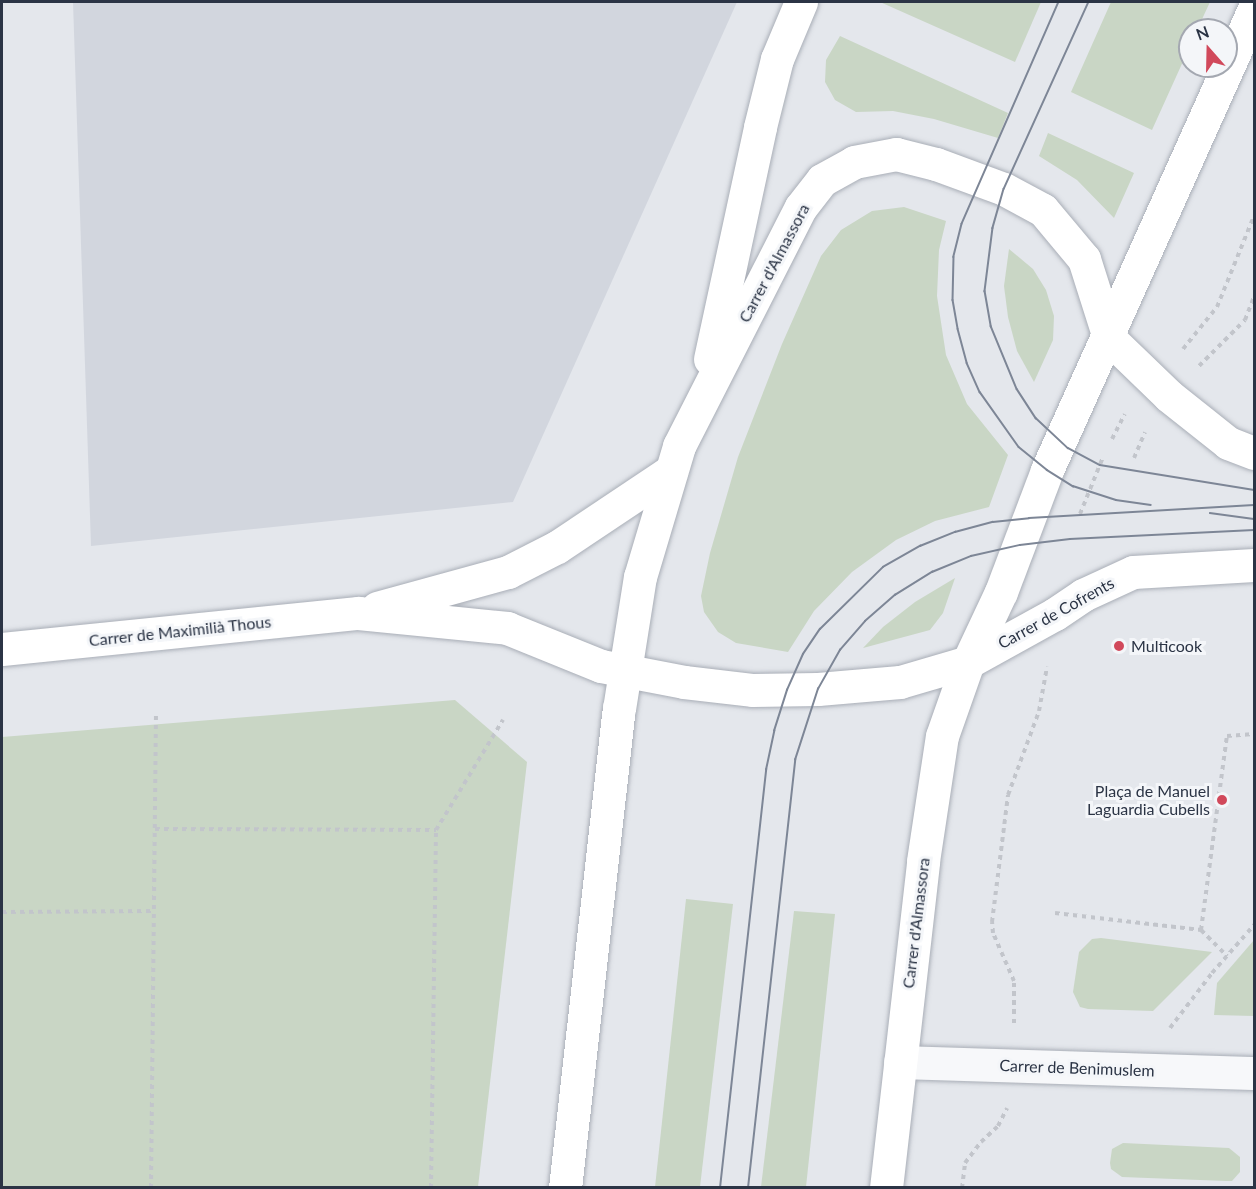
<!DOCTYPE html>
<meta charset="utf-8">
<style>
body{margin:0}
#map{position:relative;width:1256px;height:1189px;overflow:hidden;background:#e4e7ec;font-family:Lato,sans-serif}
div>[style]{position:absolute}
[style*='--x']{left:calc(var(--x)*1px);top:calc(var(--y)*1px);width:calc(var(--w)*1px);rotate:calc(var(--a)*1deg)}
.built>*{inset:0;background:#d2d6de}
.green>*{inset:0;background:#c9d6c5}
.path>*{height:4px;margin-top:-2px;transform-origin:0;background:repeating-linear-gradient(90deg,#c2c5cb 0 4.5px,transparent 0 9px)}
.roads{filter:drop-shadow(0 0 2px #a9aeb7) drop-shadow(0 0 2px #a9aeb7)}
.street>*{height:33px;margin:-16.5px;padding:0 16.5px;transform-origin:16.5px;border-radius:16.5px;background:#f7f8fa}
.secondary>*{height:33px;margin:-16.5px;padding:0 16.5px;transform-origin:16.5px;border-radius:16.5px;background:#fff}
.tram>*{height:1.5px;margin:-0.75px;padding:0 0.75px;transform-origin:0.75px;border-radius:0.75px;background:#7d8696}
.dots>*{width:16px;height:16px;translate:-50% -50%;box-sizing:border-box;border:3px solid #f4f6f9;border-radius:50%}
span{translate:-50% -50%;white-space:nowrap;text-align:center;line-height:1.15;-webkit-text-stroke:6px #f4f6f9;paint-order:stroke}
.street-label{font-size:16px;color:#2b3445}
.poi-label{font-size:16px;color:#2b3445}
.left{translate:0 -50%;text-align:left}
.right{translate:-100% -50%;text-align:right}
.frame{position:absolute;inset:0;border:3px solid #2b3445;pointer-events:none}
.north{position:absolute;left:1178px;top:18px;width:60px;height:60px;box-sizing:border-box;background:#f4f6f9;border:2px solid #a4a8b1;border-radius:50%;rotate:340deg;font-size:16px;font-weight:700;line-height:24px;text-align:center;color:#2b3445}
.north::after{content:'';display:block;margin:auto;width:21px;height:27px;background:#d1495b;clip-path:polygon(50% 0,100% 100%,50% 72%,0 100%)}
</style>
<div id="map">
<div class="built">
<div style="clip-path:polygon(73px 2px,737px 2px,513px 502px,91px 546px)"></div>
</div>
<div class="green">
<div style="clip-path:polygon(880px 2px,1041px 2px,1015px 62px)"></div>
<div style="clip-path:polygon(1111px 2px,1210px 2px,1197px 30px,1190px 30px,1190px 46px,1152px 130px,1071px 92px)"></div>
<div style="clip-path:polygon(840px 36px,1008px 113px,998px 138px,934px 119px,893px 111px,856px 112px,835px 100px,825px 82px,826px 60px)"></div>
<div style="clip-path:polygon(1048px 133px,1134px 173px,1114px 218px,1077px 180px,1039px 156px)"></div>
<div style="clip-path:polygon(904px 207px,946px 221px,939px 250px,937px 296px,946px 355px,967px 404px,1008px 455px,989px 507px,935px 521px,896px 540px,852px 572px,814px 611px,788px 652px,736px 643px,718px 632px,704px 612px,701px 596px,710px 553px,738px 457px,782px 344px,821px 256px,841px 230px,872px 211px)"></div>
<div style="clip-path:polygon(1009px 249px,1033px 269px,1046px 290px,1054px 316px,1053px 340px,1034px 382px,1017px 351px,1008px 317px,1004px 286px)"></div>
<div style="clip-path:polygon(955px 578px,943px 613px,930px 630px,863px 648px,883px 627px,915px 602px)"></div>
<div style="clip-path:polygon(455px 700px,527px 762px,478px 1187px,2px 1187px,2px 737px)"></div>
<div style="clip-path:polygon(686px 899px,733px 904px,700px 1187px,655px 1187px)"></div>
<div style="clip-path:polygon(794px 911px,835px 914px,806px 1187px,761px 1187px)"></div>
<div style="clip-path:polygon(1101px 938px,1212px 952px,1153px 1011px,1088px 1009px,1080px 1007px,1073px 992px,1079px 952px,1092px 939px)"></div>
<div style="clip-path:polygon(1254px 940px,1254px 1016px,1214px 1015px,1217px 983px)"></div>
<div style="clip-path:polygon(1123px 1143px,1229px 1148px,1240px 1157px,1240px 1172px,1232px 1181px,1226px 1181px,1122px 1177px,1111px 1169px,1110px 1163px,1112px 1149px)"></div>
</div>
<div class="path">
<div style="--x:1183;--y:349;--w:54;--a:-51"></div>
<div style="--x:1217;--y:307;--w:98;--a:-67.9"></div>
<div style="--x:1199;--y:366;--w:65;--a:-45"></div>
<div style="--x:1245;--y:320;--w:25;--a:-69"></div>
<div style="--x:1112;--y:439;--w:28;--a:-63"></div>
<div style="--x:1134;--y:458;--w:28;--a:-67"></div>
<div style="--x:1080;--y:514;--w:61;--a:-68"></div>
<div style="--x:155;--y:829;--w:281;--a:0.2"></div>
<div style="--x:436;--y:830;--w:129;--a:-58.7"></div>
<div style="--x:2;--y:912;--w:152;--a:-0.4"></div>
<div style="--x:1055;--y:913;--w:147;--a:6.6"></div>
<div style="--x:1201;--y:930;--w:196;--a:-82.4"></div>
<div style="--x:1227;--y:736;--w:27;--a:-4"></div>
<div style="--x:1201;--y:930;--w:37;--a:45"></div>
<div style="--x:1014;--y:1023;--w:42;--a:-90"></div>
<div style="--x:1014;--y:981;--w:52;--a:-113.6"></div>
<div style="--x:993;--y:933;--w:11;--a:-95"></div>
<div style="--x:992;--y:922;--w:128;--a:-82.8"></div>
<div style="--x:1008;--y:795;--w:90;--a:-69.7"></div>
<div style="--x:1039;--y:711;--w:45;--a:-79.7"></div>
<div style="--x:1170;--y:1028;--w:69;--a:-52.6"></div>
<div style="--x:1212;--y:973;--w:64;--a:-48.8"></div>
<div style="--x:151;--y:1188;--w:473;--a:-89.4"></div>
<div style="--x:431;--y:1188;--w:358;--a:-89.2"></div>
<div style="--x:962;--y:1188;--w:25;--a:-83"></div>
<div style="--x:965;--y:1163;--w:26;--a:-53"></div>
<div style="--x:981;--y:1142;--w:23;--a:-43"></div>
<div style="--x:998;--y:1126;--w:20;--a:-63"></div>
</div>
<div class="roads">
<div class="street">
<div style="--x:900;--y:1062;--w:354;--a:1.8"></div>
</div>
<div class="secondary">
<div style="--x:710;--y:359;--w:237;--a:-77.8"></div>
<div style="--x:760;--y:127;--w:70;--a:-76"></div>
<div style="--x:777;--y:59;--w:62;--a:-67.2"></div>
<div style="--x:377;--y:608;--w:136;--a:-15.4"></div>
<div style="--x:508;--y:572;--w:55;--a:-27"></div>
<div style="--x:557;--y:547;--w:137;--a:-33.7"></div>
<div style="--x:2;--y:649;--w:358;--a:-5.8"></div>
<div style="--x:358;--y:613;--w:150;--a:5.7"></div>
<div style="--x:507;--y:628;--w:101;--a:22"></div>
<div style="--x:601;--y:666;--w:85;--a:10.9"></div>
<div style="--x:684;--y:682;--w:68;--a:6.7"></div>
<div style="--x:752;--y:690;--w:66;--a:-0.9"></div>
<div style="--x:818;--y:689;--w:82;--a:-4.9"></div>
<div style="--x:900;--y:682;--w:71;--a:-16.4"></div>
<div style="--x:968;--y:662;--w:99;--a:-28.9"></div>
<div style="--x:1055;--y:614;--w:34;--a:-34"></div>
<div style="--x:1083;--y:595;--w:55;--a:-24.7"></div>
<div style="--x:1133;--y:572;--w:121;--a:-3.3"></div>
<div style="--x:565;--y:1188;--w:482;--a:-83.6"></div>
<div style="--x:619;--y:709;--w:134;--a:-81"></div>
<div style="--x:640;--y:577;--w:137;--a:-73.4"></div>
<div style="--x:679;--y:446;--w:268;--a:-63"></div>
<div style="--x:801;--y:207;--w:34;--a:-52"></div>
<div style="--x:822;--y:180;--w:37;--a:-29"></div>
<div style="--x:854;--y:162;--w:43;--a:-10.8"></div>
<div style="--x:896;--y:154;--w:41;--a:14"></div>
<div style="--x:936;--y:164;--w:72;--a:20.2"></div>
<div style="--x:1004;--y:189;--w:44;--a:28.3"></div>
<div style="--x:1043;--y:210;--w:64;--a:50.1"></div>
<div style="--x:1084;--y:259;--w:83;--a:72.4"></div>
<div style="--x:1109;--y:338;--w:83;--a:44"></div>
<div style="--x:1169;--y:396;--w:75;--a:38.5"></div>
<div style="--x:1228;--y:443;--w:28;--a:21"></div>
<div style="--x:886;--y:1188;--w:329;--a:-83.5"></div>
<div style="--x:923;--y:861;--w:126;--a:-81.4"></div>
<div style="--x:942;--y:736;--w:78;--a:-70.6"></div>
<div style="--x:968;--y:662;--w:77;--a:-64.8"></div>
<div style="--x:1001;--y:592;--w:130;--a:-69.3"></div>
<div style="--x:1047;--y:470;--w:505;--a:-65.82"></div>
</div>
</div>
<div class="tram">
<div style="--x:1059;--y:2;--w:242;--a:113.6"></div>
<div style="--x:962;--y:224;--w:34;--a:104"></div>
<div style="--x:954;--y:257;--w:43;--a:91.3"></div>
<div style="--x:953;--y:300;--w:29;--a:80"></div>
<div style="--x:958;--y:329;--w:35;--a:75"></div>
<div style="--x:967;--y:363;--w:32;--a:66"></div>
<div style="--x:980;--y:392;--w:67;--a:54.7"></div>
<div style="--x:1019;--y:447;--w:36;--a:39"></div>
<div style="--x:1047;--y:470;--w:31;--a:32"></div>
<div style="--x:1073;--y:486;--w:45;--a:18"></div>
<div style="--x:1116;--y:500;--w:35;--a:8"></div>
<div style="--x:1089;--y:2;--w:205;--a:114.4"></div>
<div style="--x:1004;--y:189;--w:41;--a:105.8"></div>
<div style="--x:993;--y:228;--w:64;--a:97.2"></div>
<div style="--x:985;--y:291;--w:36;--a:80"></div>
<div style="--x:991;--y:326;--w:68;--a:67.6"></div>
<div style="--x:1017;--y:389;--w:35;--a:57"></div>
<div style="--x:1036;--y:418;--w:44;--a:43.2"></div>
<div style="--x:1068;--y:448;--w:36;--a:28"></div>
<div style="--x:1100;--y:465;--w:156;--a:9.2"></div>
<div style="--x:1210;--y:513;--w:44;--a:7.8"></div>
<div style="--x:720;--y:1188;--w:421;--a:-83.7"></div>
<div style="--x:766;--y:770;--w:40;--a:-78"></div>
<div style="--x:774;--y:731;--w:43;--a:-72.4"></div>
<div style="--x:787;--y:690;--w:39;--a:-66"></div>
<div style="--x:803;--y:654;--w:30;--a:-56"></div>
<div style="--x:820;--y:629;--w:88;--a:-44.5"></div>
<div style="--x:883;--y:567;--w:43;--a:-29.6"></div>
<div style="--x:920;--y:546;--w:38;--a:-22"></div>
<div style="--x:955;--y:532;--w:39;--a:-15"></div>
<div style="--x:993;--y:522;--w:36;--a:-6"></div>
<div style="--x:1029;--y:518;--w:225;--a:-3.3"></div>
<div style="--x:748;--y:1188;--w:431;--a:-83.7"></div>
<div style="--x:795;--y:760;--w:75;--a:-72.1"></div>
<div style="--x:818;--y:689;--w:45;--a:-60.6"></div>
<div style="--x:840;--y:650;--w:38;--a:-49"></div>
<div style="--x:865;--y:621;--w:40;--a:-41"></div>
<div style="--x:895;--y:595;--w:44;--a:-31.9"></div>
<div style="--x:932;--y:572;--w:42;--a:-22.3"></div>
<div style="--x:971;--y:556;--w:50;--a:-12.7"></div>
<div style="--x:1020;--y:545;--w:50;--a:-6.8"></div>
<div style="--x:1070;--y:539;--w:184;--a:-2.8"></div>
</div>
<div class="dots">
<div style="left:1119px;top:646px;background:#d1495b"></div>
<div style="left:1222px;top:800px;background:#d1495b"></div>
</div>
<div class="street-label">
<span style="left:774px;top:263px;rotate:-62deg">Carrer d'Almassora</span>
<span style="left:1056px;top:613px;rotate:-29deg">Carrer de Cofrents</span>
<span style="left:180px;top:631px;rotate:-6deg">Carrer de Maximilià Thous</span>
<span style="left:916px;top:923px;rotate:-83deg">Carrer d'Almassora</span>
<span style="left:1077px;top:1068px;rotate:2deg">Carrer de Benimuslem</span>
</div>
<div class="poi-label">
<span class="left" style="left:1131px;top:646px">Multicook</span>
<span class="right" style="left:1210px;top:800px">Plaça de Manuel<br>Laguardia Cubells</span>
</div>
<div class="frame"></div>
<div class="north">N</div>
</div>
